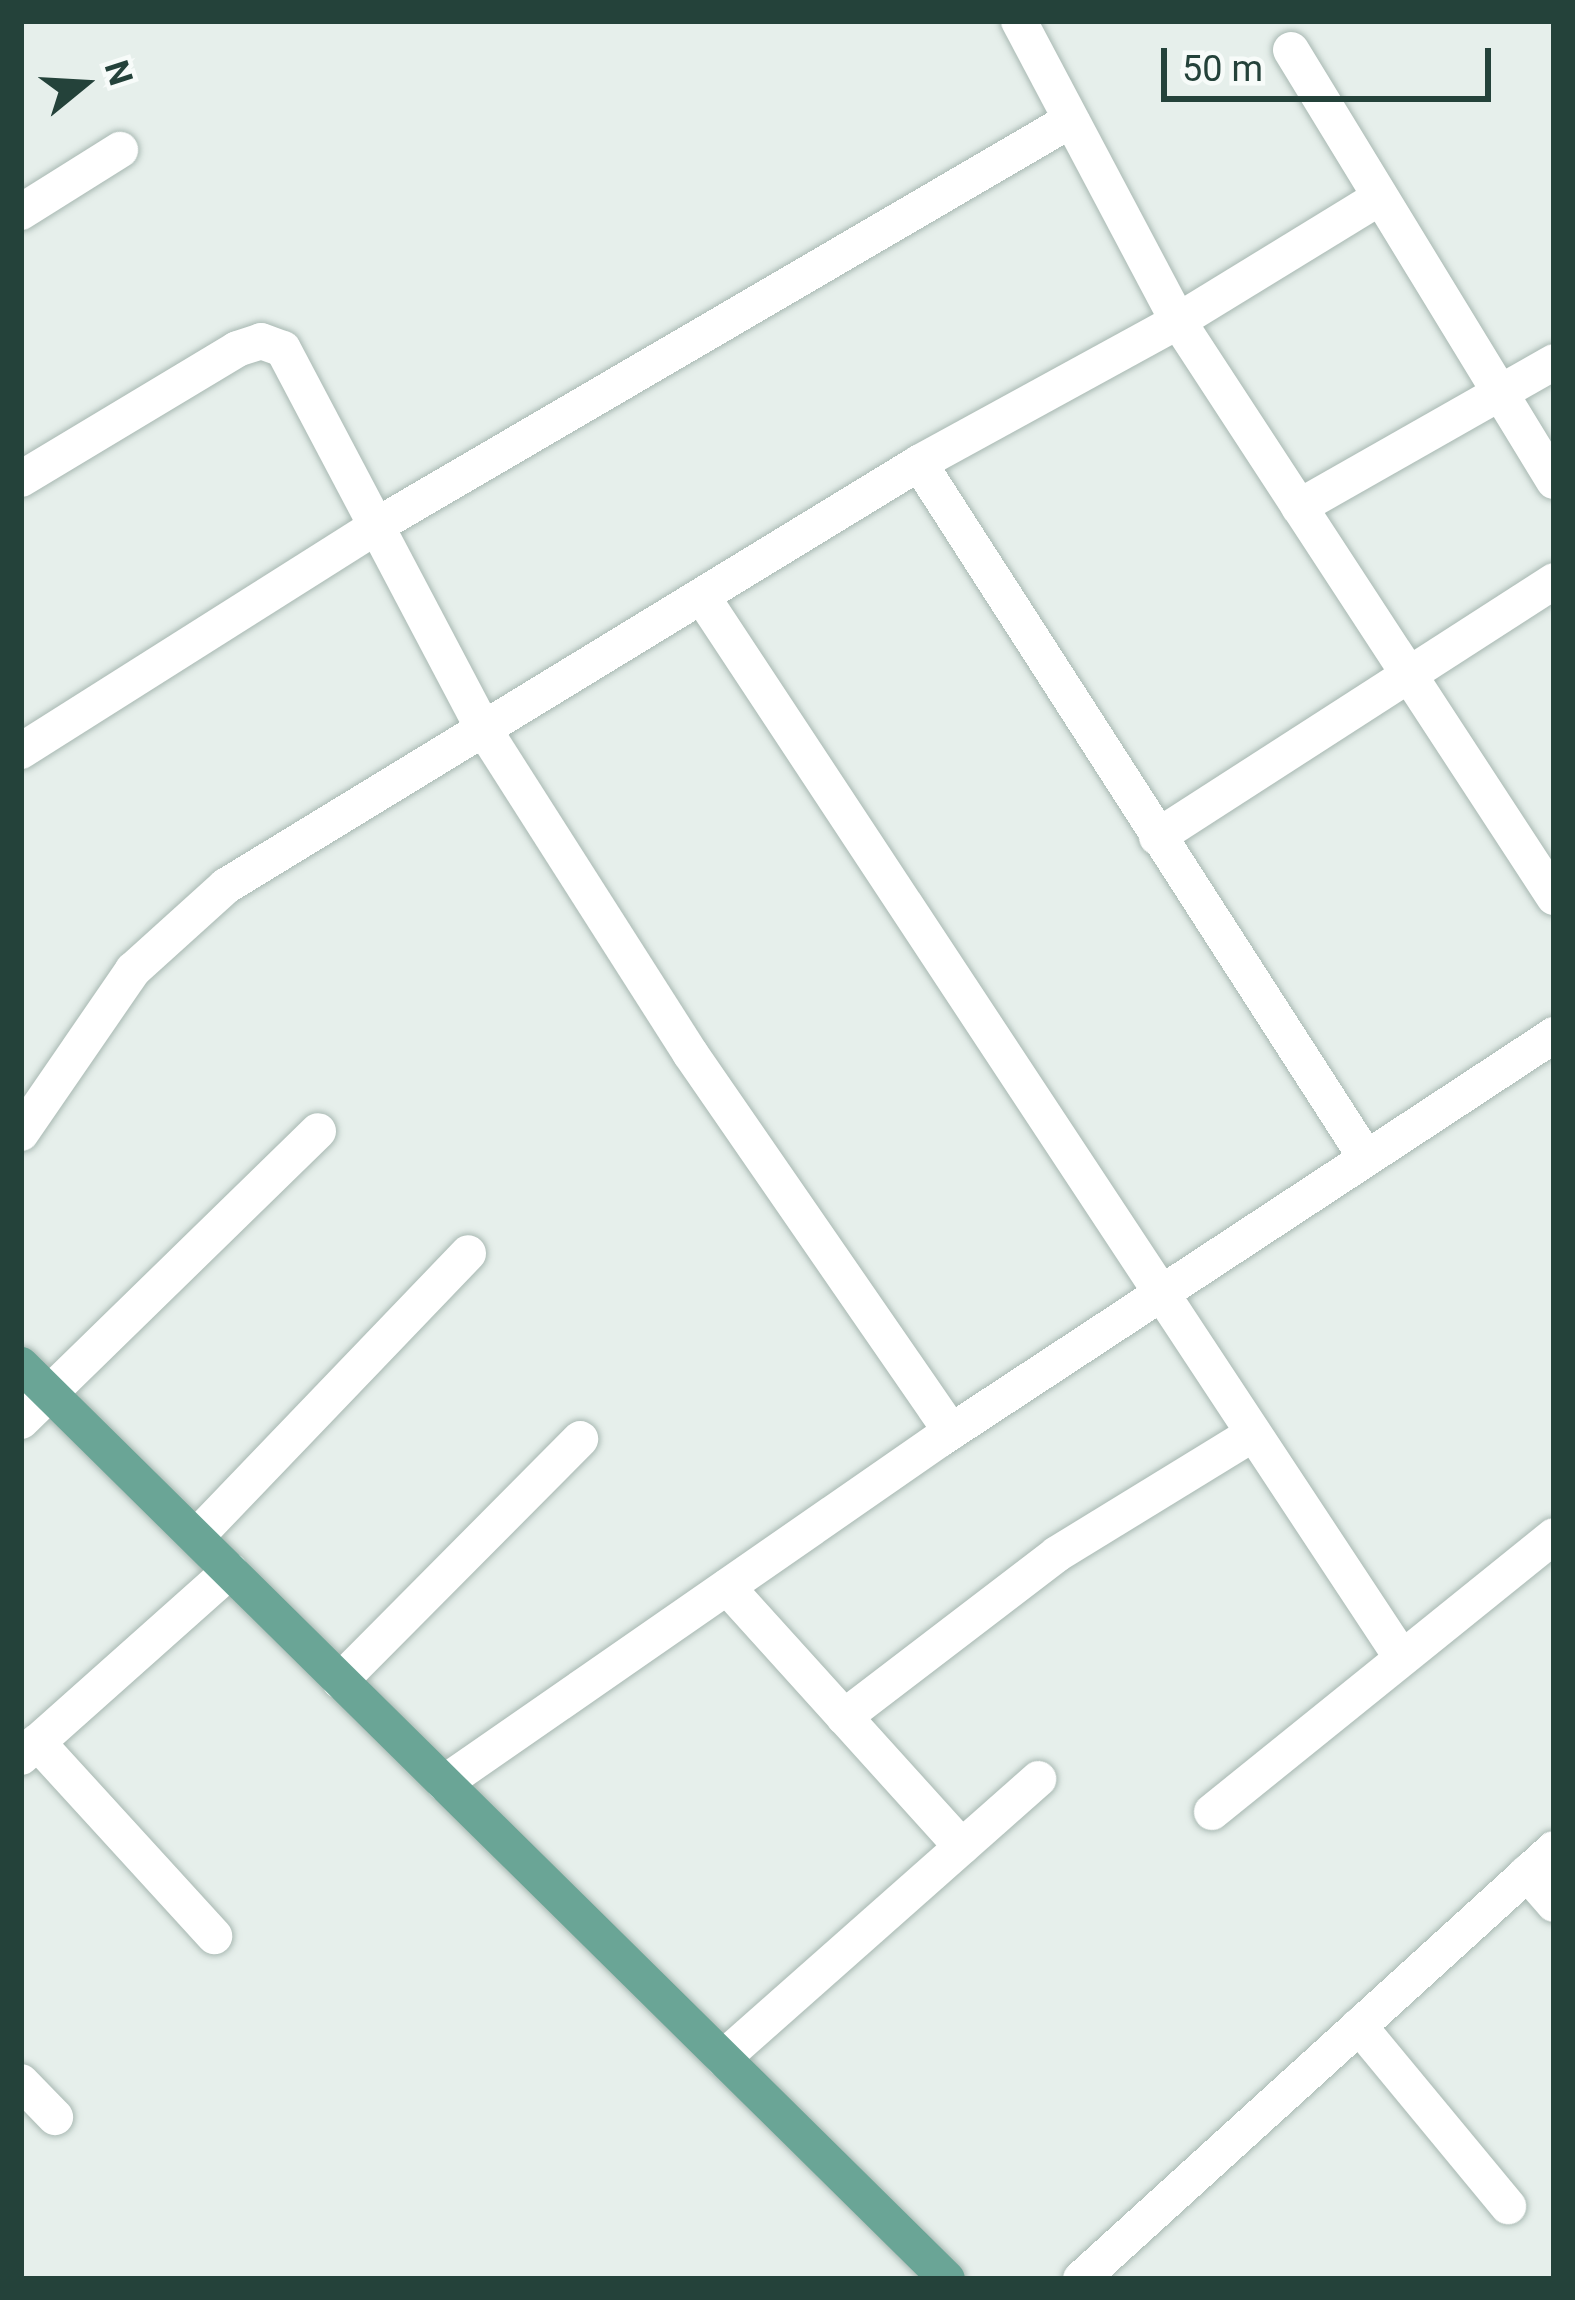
<!DOCTYPE html>
<style>
body{margin:0}
#map{position:relative;width:1575px;height:2300px;overflow:hidden;background:#e6efeb;font-family:Roboto,sans-serif}
div>[style]{position:absolute}
[style*='--x']{left:calc(var(--x)*1px);top:calc(var(--y)*1px);width:calc(var(--w)*1px);rotate:calc(var(--a)*1deg)}
.roads{filter:drop-shadow(0 0 3px #a8b8b2) drop-shadow(0 0 3px #a8b8b2)}
.minor>*{height:36px;margin:-18px;padding:0 18px;transform-origin:18px;border-radius:18px;background:#fff}
.primary>*{height:36px;margin:-18px;padding:0 18px;transform-origin:18px;border-radius:18px;background:#6aa596}
span{translate:-50% -50%;white-space:nowrap;text-align:center;line-height:1.15;-webkit-text-stroke:9px #f7fbf9;paint-order:stroke}
.frame{position:absolute;inset:0;border:24px solid #24423a;pointer-events:none}
.north{position:absolute;left:24px;top:24px;width:120px;height:120px;-webkit-text-stroke:9px #f7fbf9;paint-order:stroke;rotate:72deg;font-size:33px;font-weight:700;line-height:48px;text-align:center;color:#24423a}
.north::after{content:'';display:block;margin:auto;width:42px;height:54px;background:#24423a;clip-path:polygon(50% 0,100% 100%,50% 72%,0 100%)}
.scale{position:absolute;left:1161px;top:48px;width:330px;height:54px;box-sizing:border-box;border:6px solid #24423a;border-top:0;padding-left:15px;font-size:36px;line-height:42px;white-space:nowrap;color:#24423a;-webkit-text-stroke:9px #f7fbf9;paint-order:stroke}
</style>
<div id="map">
<div class="roads">
<div class="minor">
<div style="--x:1019;--y:21;--w:340;--a:62.1"></div>
<div style="--x:1178;--y:321;--w:688;--a:56.86"></div>
<div style="--x:1291;--y:50;--w:505;--a:58.61"></div>
<div style="--x:21;--y:212;--w:117;--a:-32.1"></div>
<div style="--x:919;--y:463;--w:824;--a:57.24"></div>
<div style="--x:21;--y:479;--w:252;--a:-31"></div>
<div style="--x:237;--y:349;--w:25;--a:-18"></div>
<div style="--x:261;--y:341;--w:23;--a:20"></div>
<div style="--x:283;--y:349;--w:429;--a:62.2"></div>
<div style="--x:483;--y:728;--w:385;--a:57.5"></div>
<div style="--x:690;--y:1053;--w:460;--a:55.4"></div>
<div style="--x:1299;--y:507;--w:293;--a:-29.6"></div>
<div style="--x:703;--y:598;--w:1266;--a:56.6"></div>
<div style="--x:21;--y:751;--w:426;--a:-32.3"></div>
<div style="--x:381;--y:523;--w:799;--a:-30.29"></div>
<div style="--x:1157;--y:837;--w:472;--a:-32.8"></div>
<div style="--x:21;--y:1133;--w:198;--a:-55.5"></div>
<div style="--x:133;--y:970;--w:125;--a:-42.1"></div>
<div style="--x:226;--y:886;--w:812;--a:-31.4"></div>
<div style="--x:919;--y:463;--w:295;--a:-28.7"></div>
<div style="--x:1178;--y:321;--w:233;--a:-31.5"></div>
<div style="--x:21;--y:1421;--w:415;--a:-44.3"></div>
<div style="--x:196;--y:1537;--w:393;--a:-46.2"></div>
<div style="--x:727;--y:1587;--w:350;--a:47.9"></div>
<div style="--x:340;--y:1681;--w:341;--a:-45.2"></div>
<div style="--x:844;--y:1717;--w:268;--a:-37.4"></div>
<div style="--x:1057;--y:1554;--w:228;--a:-31.5"></div>
<div style="--x:37;--y:1742;--w:263;--a:47.6"></div>
<div style="--x:21;--y:1757;--w:280;--a:-41.7"></div>
<div style="--x:444;--y:1783;--w:604;--a:-34.74"></div>
<div style="--x:940;--y:1439;--w:735;--a:-33.34"></div>
<div style="--x:1212;--y:1812;--w:439;--a:-38.9"></div>
<div style="--x:1527;--y:1873;--w:41;--a:48.9"></div>
<div style="--x:1359;--y:2026;--w:234;--a:50.4"></div>
<div style="--x:723;--y:2058;--w:421;--a:-41.5"></div>
<div style="--x:21;--y:2082;--w:49;--a:45.8"></div>
<div style="--x:1081;--y:2279;--w:639;--a:-42.27"></div>
</div>
<div class="primary">
<div style="--x:21;--y:1365;--w:1301;--a:44.63"></div>
</div>
</div>
<div class="frame"></div>
<div class="north">N</div>
<div class="scale">50 m</div>
</div>
